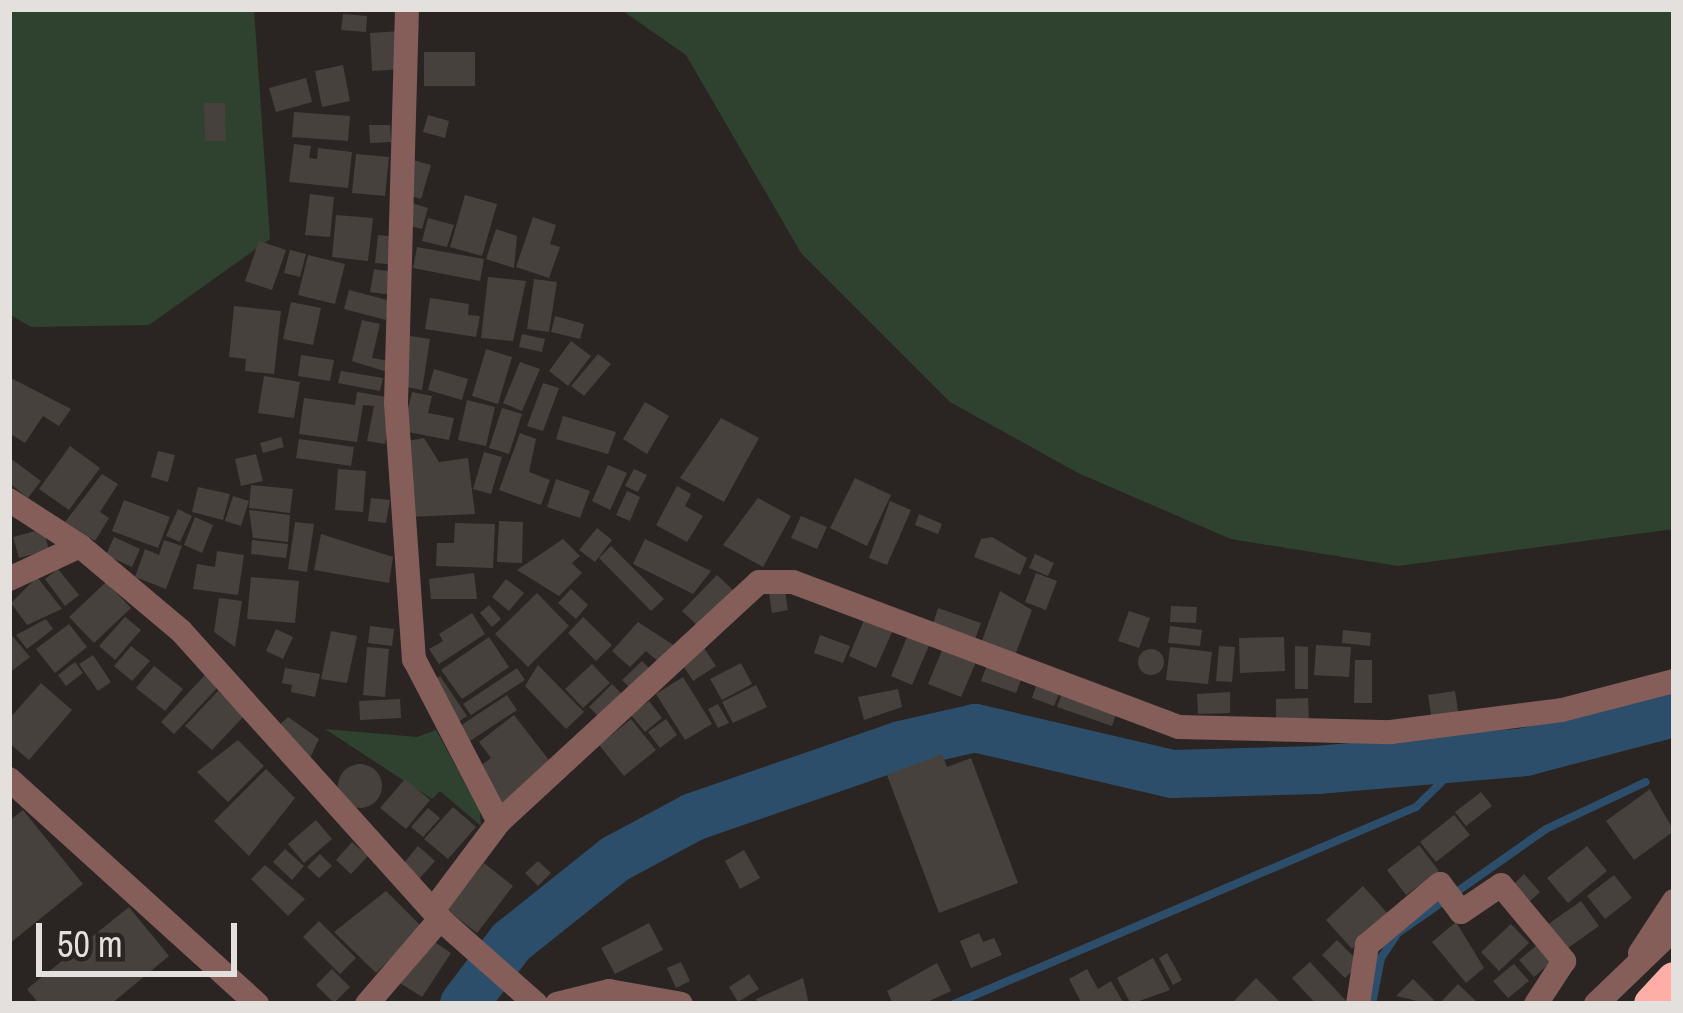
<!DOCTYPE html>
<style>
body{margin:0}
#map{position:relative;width:1683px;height:1013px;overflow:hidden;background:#2a2522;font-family:"Archivo Narrow",sans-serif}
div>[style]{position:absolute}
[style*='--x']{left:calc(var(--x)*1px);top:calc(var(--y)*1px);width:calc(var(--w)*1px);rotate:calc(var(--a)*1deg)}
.green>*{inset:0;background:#2e422f}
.stream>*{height:8px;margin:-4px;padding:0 4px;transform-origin:4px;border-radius:4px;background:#2d4e6a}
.river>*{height:48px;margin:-24px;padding:0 24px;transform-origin:24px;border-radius:24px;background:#2d4e6a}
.building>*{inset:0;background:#46413d}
.round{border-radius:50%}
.street>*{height:24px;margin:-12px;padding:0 12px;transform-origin:12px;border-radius:12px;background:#855d59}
.highway>*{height:36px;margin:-18px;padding:0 18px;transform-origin:18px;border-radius:18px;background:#feada7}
span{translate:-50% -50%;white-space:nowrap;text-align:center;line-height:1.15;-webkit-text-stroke:9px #2a2522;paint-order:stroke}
.frame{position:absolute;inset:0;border:12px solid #e3e0dd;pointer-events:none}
.scale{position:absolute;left:36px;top:923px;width:201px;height:54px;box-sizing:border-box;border:6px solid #e3e0dd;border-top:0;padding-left:15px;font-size:36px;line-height:42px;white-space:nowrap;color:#e3e0dd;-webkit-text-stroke:9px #2a2522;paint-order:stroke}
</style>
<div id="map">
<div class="green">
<div style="clip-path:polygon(9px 9px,254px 9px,270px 239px,149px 325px,31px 327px,9px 314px)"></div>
<div style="clip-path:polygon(620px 9px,1674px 9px,1674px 529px,1398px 566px,1231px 539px,1078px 473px,950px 402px,801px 253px,686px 55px)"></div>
<div style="clip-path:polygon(325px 729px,417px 737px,436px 730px,480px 810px,481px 826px,440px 791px,432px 799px)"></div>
</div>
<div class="stream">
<div style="--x:954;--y:1004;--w:502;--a:-23.09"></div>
<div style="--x:1416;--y:807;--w:67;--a:-44.4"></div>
<div style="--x:1372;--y:1004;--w:47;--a:-78.9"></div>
<div style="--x:1381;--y:958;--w:30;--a:-56"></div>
<div style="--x:1398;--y:933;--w:181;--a:-35.1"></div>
<div style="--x:1546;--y:829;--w:110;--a:-25.2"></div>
</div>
<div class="river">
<div style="--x:464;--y:1004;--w:78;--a:-52.8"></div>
<div style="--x:511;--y:942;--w:133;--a:-38.6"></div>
<div style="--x:615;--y:859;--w:89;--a:-28.3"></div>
<div style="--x:693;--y:817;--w:220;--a:-19.1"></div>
<div style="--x:901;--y:745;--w:76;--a:-12.9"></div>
<div style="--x:975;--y:728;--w:203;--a:13.1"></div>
<div style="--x:1173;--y:774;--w:144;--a:-1.6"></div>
<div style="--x:1317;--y:770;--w:209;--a:-4.9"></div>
<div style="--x:1525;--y:752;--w:154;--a:-14.7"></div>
</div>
<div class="building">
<div style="clip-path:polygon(343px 14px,367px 16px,366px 32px,341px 30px)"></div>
<div style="clip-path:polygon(401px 31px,403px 69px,372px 71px,370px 33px)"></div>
<div style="clip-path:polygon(424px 52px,475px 52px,475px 86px,424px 86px)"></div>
<div style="clip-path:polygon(343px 65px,350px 101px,322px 107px,315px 71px)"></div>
<div style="clip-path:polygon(306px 78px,312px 102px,276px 112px,269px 88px)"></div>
<div style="clip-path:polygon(204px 103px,225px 103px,226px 141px,205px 141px)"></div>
<div style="clip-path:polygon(294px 112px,350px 116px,348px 141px,292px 137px)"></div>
<div style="clip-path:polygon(428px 115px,449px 121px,445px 138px,423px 132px)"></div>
<div style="clip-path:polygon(369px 125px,390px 125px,391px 142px,370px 143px)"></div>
<div style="clip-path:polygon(294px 144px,311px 146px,309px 158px,317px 159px,318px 148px,352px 152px,348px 188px,289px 182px)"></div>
<div style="clip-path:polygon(356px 154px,389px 157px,385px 196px,352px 193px)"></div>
<div style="clip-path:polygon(413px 160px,431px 165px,421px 199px,404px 194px)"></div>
<div style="clip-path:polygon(310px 194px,334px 197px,330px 237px,305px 235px)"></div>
<div style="clip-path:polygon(465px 195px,497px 204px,482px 256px,450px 247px)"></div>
<div style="clip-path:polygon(412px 203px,428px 208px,422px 229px,406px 225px)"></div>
<div style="clip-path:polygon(336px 215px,373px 218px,368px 261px,332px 257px)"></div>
<div style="clip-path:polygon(533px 217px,556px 225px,550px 244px,560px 247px,549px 278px,516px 267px)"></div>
<div style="clip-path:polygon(428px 218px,454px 225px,447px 247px,422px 241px)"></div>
<div style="clip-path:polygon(496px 229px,517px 236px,514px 268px,486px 259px)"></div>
<div style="clip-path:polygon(378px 235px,399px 237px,396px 265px,375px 263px)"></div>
<div style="clip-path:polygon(259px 241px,286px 250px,272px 290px,245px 281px)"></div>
<div style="clip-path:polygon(417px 247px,484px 259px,480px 281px,413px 268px)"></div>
<div style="clip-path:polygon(290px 250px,306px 254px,300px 277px,284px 273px)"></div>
<div style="clip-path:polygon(308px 255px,345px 264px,335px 304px,298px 295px)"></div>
<div style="clip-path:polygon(374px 269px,395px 272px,391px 295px,370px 292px)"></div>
<div style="clip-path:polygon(488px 277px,526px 281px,513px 341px,481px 338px)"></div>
<div style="clip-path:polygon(534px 279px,557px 282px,549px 332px,527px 329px)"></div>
<div style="clip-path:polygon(349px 290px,391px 301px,386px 320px,344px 309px)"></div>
<div style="clip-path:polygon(430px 298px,469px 304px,468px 315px,480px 316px,476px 337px,425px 329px)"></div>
<div style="clip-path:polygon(291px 302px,321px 308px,313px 345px,283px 339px)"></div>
<div style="clip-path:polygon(234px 306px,281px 311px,274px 374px,245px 371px,246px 359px,229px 357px)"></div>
<div style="clip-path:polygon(555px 316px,584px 324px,580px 339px,551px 332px)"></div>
<div style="clip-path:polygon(362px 320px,380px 324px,372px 358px,389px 361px,387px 372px,352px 361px)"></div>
<div style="clip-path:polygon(522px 334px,545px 339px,542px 352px,519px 347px)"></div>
<div style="clip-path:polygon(410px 336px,430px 339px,422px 390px,402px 386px)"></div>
<div style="clip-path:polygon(571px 341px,591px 356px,568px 386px,549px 371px)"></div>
<div style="clip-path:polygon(486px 349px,512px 357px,498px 404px,472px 396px)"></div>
<div style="clip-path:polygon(598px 354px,611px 364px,584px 396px,571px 386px)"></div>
<div style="clip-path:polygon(301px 355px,334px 360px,330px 381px,298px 376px)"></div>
<div style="clip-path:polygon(520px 362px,540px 369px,522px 411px,503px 403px)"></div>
<div style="clip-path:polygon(434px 369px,468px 379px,462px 400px,428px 390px)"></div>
<div style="clip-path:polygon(341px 371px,383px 378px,380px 391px,338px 383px)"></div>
<div style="clip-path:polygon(264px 376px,300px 382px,294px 418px,258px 413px)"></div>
<div style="clip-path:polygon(11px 378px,71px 409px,59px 426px,43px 416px,25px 443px,9px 433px)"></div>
<div style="clip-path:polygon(543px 383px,559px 388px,543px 431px,527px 426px)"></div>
<div style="clip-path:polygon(357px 392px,393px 398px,385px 444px,367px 441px,374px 406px,363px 405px,357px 442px,299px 434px,304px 398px,355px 405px)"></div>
<div style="clip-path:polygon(412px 392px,432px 396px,428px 413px,454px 418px,449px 440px,403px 431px)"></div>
<div style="clip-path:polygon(467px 400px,495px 407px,486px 446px,458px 440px)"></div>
<div style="clip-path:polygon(645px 402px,669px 416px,647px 454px,623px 439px)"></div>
<div style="clip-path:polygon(502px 408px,522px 414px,509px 454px,489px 448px)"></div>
<div style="clip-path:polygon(563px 416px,616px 432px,608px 454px,556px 439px)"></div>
<div style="clip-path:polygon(721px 418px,759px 438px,724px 502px,680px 478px)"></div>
<div style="clip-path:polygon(520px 433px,536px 439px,529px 472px,550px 480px,541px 505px,499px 490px)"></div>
<div style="clip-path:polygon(281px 437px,284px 447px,263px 453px,260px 443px)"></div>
<div style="clip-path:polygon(424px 438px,439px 462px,468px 458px,475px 514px,409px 517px,407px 441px)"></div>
<div style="clip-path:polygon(299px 439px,354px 447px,351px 466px,296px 458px)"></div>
<div style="clip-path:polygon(70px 446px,100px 468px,69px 510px,39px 489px)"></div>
<div style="clip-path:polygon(158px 451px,175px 455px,168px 482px,151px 477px)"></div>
<div style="clip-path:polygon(484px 452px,502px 457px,491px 494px,473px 489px)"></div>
<div style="clip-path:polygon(256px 454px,263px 481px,241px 486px,235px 459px)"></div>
<div style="clip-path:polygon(9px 457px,41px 481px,28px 498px,9px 483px)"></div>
<div style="clip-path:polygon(608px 465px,627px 473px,610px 510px,592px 501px)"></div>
<div style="clip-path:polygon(338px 469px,366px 471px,363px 512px,335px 510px)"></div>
<div style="clip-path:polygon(634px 469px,647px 475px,638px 492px,625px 486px)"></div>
<div style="clip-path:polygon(102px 474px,118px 484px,100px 512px,109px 518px,95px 541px,65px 522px)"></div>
<div style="clip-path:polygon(855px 478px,891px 495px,867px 546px,830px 528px)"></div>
<div style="clip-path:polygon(556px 479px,590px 491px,580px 518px,547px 507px)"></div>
<div style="clip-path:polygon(251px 485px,293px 489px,290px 513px,249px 508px)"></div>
<div style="clip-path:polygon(677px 486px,691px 494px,685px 506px,703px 516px,687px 542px,656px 525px)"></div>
<div style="clip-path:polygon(198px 487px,230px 494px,223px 520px,192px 512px)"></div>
<div style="clip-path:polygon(627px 491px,640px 497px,630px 521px,616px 515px)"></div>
<div style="clip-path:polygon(233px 496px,249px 501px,241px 526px,225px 521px)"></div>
<div style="clip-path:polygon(371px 498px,390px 500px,386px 523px,368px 521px)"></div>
<div style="clip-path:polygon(758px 498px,791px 516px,763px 567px,723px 545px)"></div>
<div style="clip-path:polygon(124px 500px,170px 517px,158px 548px,112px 531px)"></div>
<div style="clip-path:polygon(890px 501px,911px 510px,887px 565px,869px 558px)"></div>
<div style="clip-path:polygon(178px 509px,192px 516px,180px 542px,166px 536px)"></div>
<div style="clip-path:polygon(249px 510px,290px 515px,288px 542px,253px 538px)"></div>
<div style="clip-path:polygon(919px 514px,942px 524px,938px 534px,915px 525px)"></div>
<div style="clip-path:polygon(801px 516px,827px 527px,817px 549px,791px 538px)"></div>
<div style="clip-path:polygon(195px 517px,213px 525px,202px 553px,184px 545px)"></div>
<div style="clip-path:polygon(499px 521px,523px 522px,522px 563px,497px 562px)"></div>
<div style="clip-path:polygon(295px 522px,314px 524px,307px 572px,288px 569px)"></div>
<div style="clip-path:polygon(455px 523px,495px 524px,493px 568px,436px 566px,437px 543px,454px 543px)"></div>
<div style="clip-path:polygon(597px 528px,612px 540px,595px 562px,579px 550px)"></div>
<div style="clip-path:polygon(43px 529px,49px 550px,19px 558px,13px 537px)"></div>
<div style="clip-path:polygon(321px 534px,393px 557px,389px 583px,314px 570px)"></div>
<div style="clip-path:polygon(114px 537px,140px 549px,132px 567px,106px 555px)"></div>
<div style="clip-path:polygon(992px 537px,1027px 558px,1020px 575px,974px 557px,981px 539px)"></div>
<div style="clip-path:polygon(563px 539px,580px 556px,572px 563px,582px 573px,559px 596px,517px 570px)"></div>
<div style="clip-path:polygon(645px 539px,711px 571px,693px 594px,633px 564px)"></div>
<div style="clip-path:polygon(164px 540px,182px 546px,166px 589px,135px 577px,145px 549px,159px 555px)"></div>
<div style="clip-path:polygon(252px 540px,288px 544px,286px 558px,251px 554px)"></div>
<div style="clip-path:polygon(611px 546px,664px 599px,651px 611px,599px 558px)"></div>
<div style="clip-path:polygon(217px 551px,244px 555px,238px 595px,193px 589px,197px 564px,215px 567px)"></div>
<div style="clip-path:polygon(1035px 554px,1054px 563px,1048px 576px,1029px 568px)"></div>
<div style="clip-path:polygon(58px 569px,79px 595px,65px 606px,45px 579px)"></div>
<div style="clip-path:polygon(474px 573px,477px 599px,431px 599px,429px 579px)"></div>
<div style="clip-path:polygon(1036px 573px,1057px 581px,1046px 610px,1025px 602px)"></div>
<div style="clip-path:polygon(717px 575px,735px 592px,700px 628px,682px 611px)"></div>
<div style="clip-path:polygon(37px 577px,62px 609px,27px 625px,11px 603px)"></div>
<div style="clip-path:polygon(251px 577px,299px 581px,295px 623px,247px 619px)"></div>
<div style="clip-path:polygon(506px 579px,524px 593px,509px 611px,492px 597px)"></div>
<div style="clip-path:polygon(106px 582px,131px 608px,94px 643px,69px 617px)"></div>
<div style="clip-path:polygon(571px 589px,588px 605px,576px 619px,558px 603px)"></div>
<div style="clip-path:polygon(785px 591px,788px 610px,772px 613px,769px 593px)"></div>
<div style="clip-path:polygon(1000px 591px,1032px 610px,1014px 658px,980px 646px)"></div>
<div style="clip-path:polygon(537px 593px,569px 626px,528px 667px,495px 634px)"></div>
<div style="clip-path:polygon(219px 598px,242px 601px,235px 647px,214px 632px)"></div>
<div style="clip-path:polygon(489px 605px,501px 619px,492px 627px,480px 613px)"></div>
<div style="clip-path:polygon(1171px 606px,1197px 607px,1196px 623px,1170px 622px)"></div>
<div style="clip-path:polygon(938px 608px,981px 623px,973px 645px,931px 630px)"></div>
<div style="clip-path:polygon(1129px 611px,1150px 618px,1139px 648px,1118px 641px)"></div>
<div style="clip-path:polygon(472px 613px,485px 634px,439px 664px,429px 649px,443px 641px,439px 634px)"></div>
<div style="clip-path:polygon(125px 617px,141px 630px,115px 660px,99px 646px)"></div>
<div style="clip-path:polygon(583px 617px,612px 645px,596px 661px,568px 633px)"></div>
<div style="clip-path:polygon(46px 619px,53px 629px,27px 649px,16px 635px)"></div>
<div style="clip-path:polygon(864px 620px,892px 632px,876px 668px,849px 656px)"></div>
<div style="clip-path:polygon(638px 622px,678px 648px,662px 665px,646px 651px,630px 667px,612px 651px)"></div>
<div style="clip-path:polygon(69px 624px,87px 647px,55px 673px,36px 649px)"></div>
<div style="clip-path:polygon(370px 626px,394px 629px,392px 646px,368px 643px)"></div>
<div style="clip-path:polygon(1170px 626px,1202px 630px,1200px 646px,1168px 643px)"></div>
<div style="clip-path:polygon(276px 629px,293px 637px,283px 659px,266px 651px)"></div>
<div style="clip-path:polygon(1343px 630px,1371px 633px,1370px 646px,1342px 643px)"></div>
<div style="clip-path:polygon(331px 631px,357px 636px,347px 683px,321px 679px)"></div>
<div style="clip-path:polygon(9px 632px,30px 657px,9px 673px)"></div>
<div style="clip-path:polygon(909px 632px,931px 641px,912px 685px,891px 676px)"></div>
<div style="clip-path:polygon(820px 635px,850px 646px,843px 663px,814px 653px)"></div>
<div style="clip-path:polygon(489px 637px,509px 667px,462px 699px,441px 670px)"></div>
<div style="clip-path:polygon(1284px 637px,1285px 671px,1240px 673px,1239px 638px)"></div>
<div style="clip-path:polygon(1316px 645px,1351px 647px,1349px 677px,1314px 675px)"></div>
<div style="clip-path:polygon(131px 646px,150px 661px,132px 681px,114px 666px)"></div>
<div style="clip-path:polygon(1219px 646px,1235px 647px,1232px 682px,1216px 681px)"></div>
<div style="clip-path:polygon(1295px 646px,1308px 647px,1308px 689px,1295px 689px)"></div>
<div style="clip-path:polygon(367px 647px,389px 649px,385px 697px,363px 695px)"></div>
<div style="clip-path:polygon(1170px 647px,1212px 652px,1208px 684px,1166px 680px)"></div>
<div style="clip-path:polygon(704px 648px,716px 666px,693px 681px,682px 664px)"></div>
<div style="clip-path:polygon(943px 648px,976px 662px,961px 697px,928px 684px)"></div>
<div class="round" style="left:1138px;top:649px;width:26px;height:26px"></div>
<div style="clip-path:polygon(93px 655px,111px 682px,98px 691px,79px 664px)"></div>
<div style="clip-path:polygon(1355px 660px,1372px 660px,1372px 703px,1354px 703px)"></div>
<div style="clip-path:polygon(642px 661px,654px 673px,634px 692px,622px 680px)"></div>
<div style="clip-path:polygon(75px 662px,83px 673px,66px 686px,58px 675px)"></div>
<div style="clip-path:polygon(741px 663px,752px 684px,722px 700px,710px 679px)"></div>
<div style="clip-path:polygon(988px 663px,1023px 675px,1016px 693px,981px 681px)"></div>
<div style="clip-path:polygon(592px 664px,610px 683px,583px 708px,565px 689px)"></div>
<div style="clip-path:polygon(538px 665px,584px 712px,566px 729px,525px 686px)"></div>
<div style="clip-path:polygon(154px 666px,183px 689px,165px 711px,136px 688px)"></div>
<div style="clip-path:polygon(285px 668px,320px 674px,315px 697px,291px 692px,292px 685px,282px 683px)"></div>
<div style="clip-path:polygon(517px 668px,525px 680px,471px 715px,463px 704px)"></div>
<div style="clip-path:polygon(205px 675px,218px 687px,174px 734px,161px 722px)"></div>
<div style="clip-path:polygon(440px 676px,467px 716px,454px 725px,427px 684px)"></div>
<div style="clip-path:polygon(683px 677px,712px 724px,685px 740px,656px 694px)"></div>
<div style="clip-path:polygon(41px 683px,72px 710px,29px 760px,9px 743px,9px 719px)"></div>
<div style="clip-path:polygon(612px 684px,625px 697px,602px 720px,589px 707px)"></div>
<div style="clip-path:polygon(756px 685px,767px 707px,733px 723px,722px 702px)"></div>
<div style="clip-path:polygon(1036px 686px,1059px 694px,1054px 706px,1032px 698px)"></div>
<div style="clip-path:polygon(1064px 687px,1119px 705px,1112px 726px,1057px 707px)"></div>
<div style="clip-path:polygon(898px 689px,902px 707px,864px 720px,858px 697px)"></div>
<div style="clip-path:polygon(218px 691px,245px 715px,212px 750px,185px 726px)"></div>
<div style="clip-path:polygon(1455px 691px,1459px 717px,1432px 721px,1428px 695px)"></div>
<div style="clip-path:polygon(1230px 692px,1230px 713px,1198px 714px,1197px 694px)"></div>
<div style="clip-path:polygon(507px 695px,517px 710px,470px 741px,460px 726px)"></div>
<div style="clip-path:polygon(1308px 698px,1309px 718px,1276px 720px,1276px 699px)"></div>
<div style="clip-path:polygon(400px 699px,401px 718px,360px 720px,359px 701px)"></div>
<div style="clip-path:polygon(649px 701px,662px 718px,645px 732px,631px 715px)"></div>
<div style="clip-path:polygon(718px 704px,729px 723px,718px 728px,708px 709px)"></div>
<div style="clip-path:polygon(514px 715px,552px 764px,501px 804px,475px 770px,491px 758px,479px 742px)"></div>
<div style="clip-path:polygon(288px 717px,319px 739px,308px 762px,275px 729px)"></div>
<div style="clip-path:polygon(631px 719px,656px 750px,624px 776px,599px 745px)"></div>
<div style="clip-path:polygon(666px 719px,677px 735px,660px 748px,648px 732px)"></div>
<div style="clip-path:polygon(238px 740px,264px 766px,228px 802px,197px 772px)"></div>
<div style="clip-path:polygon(942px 754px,947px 767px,971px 758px,1018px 883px,939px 913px,887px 775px)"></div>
<div class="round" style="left:338px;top:764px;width:44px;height:44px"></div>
<div style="clip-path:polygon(266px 769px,295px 798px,249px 856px,214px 821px)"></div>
<div style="clip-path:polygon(405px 779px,430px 800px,406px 829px,380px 808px)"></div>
<div style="clip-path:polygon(1650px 789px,1674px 831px,1634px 860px,1606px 821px)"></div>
<div style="clip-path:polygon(1481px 792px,1492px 806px,1466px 826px,1455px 812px)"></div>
<div style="clip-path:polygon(453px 807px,476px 827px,448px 859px,424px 839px)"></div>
<div style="clip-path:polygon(428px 808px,440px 818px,423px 837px,411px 827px)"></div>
<div style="clip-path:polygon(23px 810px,83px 884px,9px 944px,9px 821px)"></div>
<div style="clip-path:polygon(1454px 815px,1470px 835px,1436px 862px,1420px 842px)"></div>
<div style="clip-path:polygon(316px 820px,332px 839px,304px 863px,288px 844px)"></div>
<div style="clip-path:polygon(352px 842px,368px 856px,351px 874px,336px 860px)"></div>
<div style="clip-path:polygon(1419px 845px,1439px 871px,1406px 895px,1387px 870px)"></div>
<div style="clip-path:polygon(418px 846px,435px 861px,420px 878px,403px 864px)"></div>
<div style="clip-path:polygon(1587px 846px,1607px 871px,1568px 903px,1547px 878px)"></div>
<div style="clip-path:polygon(285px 849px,304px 866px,292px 880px,273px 862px)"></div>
<div style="clip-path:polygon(744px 850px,760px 878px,740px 889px,725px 861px)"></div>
<div style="clip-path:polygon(320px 854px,332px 866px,319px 878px,307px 867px)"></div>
<div style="clip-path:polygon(538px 861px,551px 873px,538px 886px,525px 873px)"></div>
<div style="clip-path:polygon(484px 863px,513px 886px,477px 933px,447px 910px)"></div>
<div style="clip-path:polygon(265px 865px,305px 899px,288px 916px,251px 879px)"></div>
<div style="clip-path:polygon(1524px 874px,1540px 892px,1529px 902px,1513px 885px)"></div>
<div style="clip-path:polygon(1614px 875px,1632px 898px,1605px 919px,1587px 896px)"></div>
<div style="clip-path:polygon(1363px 886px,1389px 915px,1352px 949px,1326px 920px)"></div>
<div style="clip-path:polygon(386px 891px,422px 927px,376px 973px,334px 932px)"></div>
<div style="clip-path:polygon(1581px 901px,1599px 926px,1565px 950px,1547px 925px)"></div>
<div style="clip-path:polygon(129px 907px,169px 956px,111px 1004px,39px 1004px,27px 989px)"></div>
<div style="clip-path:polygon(319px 921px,356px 958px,340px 974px,303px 937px)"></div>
<div style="clip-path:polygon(1456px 922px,1484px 968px,1466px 983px,1432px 942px)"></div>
<div style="clip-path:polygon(649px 923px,663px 950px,615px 974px,601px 948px)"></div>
<div style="clip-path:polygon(1511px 924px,1529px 943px,1499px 971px,1481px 952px)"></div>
<div style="clip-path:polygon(979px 933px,983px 942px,994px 938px,1002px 955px,971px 968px,960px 941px)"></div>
<div style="clip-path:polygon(430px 939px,451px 953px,422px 997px,400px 983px)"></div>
<div style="clip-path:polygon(1337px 940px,1360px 963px,1345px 978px,1322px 955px)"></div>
<div style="clip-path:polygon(1542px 941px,1556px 958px,1534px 977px,1519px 960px)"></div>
<div style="clip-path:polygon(1167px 953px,1182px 980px,1173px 985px,1159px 958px)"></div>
<div style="clip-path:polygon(1153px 958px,1170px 990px,1131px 1004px,1117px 978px)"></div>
<div style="clip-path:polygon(681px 962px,690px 981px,676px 988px,667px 968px)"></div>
<div style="clip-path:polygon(1310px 962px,1349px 1004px,1316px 1004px,1292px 978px)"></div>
<div style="clip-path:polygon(937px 963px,951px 991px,923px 1004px,893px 1004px,887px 991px)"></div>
<div style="clip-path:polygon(1514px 964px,1529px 981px,1508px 998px,1493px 981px)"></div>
<div style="clip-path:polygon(332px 969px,350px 987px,334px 1003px,316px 985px)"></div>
<div style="clip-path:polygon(1087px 969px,1098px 989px,1111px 981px,1124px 1004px,1082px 1004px,1069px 979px)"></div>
<div style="clip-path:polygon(749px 974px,759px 989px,738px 1002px,729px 987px)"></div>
<div style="clip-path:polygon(803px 978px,809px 1004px,758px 1004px,756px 999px)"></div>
<div style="clip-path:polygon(1256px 978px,1282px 1004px,1234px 1001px)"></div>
<div style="clip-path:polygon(1413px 979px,1434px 1000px,1430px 1004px,1396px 996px)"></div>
<div style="clip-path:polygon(1458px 984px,1479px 1004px,1439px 1004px)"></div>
</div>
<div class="street">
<div style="--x:407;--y:9;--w:394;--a:91.6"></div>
<div style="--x:396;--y:403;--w:257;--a:86"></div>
<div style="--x:414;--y:659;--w:184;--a:62.5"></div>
<div style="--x:9;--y:500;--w:85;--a:32.9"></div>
<div style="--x:80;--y:546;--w:132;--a:40.1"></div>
<div style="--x:181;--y:631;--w:387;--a:48"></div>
<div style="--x:440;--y:919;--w:128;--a:41.5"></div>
<div style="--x:9;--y:579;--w:78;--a:-24.9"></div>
<div style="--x:9;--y:779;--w:335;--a:42.2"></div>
<div style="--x:433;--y:910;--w:110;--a:-53.1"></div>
<div style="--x:499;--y:822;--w:354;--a:-42.7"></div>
<div style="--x:759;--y:582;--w:34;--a:0"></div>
<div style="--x:793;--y:582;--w:412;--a:20.6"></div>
<div style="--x:1179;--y:727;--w:212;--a:1.4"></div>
<div style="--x:1391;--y:732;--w:172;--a:-7.3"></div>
<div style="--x:1562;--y:710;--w:116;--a:-14.5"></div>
<div style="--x:1640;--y:953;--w:62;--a:-56.8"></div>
<div style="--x:367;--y:1004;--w:112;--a:-49.3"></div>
<div style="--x:557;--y:1004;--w:54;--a:-14"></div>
<div style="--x:609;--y:991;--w:73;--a:10.2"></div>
<div style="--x:1358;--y:1004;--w:60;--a:-81.3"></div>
<div style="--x:1367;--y:945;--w:95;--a:-39.9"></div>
<div style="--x:1440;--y:884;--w:35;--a:53"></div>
<div style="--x:1461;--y:912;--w:48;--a:-34"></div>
<div style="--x:1501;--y:885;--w:99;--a:50.3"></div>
<div style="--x:1564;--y:961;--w:51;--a:123.1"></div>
<div style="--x:1596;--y:1004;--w:108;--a:-43.9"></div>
</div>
<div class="highway">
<div style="--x:1652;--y:1004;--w:33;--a:-47"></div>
</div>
<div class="frame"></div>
<div class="scale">50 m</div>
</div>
